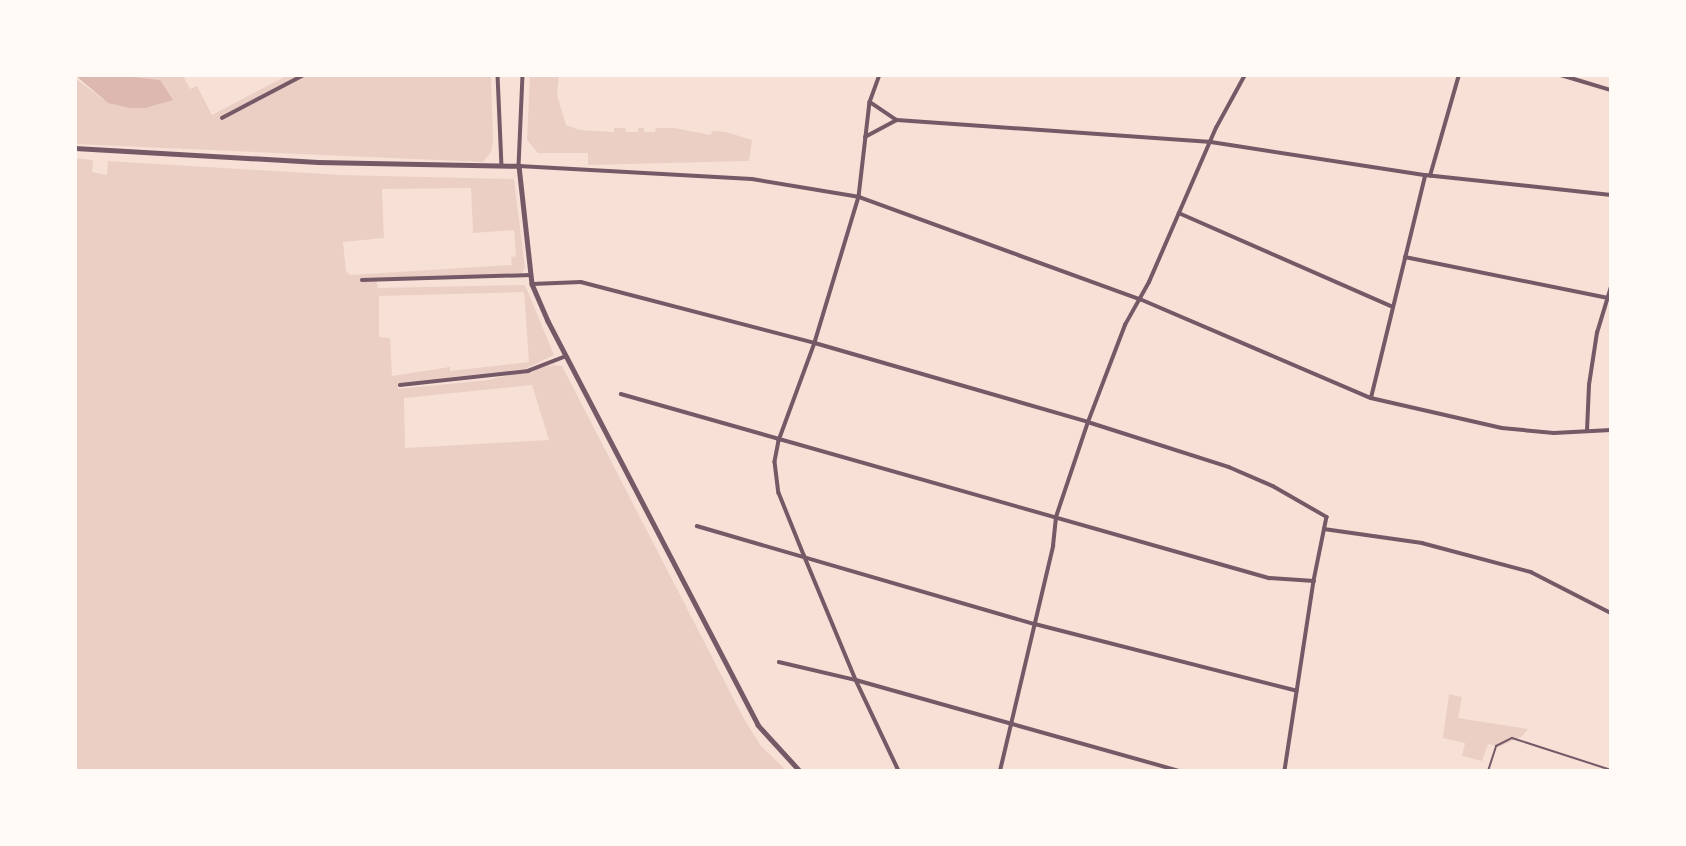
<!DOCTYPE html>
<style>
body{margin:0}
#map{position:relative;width:1686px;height:846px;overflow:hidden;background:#f7e1d7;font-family:"Work Sans",sans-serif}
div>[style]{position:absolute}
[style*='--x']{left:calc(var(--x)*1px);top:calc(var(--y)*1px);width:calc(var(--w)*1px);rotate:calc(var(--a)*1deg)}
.green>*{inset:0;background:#ebcfc5}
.water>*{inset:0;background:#dcb8b0}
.service>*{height:2px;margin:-1px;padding:0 1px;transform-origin:1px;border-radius:1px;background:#755966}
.minor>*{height:3.5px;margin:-1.75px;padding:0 1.75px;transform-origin:1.75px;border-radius:1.75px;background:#755966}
.tertiary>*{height:4.5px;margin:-2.25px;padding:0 2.25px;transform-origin:2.25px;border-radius:2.25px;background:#755966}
span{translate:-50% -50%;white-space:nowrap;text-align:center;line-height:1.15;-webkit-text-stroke:5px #fffaf5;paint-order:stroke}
.frame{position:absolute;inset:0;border:77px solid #fffaf5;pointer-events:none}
</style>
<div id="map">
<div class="green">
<div style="clip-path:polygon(119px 75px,183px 75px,190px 89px,197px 86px,212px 115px,288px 75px,491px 75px,493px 142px,491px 152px,483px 162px,75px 144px,75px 78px,108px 103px,160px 80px)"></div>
<div style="clip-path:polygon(530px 75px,559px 75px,557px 95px,566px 125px,580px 130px,614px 132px,614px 128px,625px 128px,626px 132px,638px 132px,638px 128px,644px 128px,644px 132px,655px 132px,656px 128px,674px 128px,711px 135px,712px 131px,726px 132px,752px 140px,749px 161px,588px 165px,588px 153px,538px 153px,527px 140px)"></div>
<div style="clip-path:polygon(evenodd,75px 158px,93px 160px,92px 172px,107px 175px,108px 161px,341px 175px,514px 179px,525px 268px,522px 273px,376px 280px,378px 288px,525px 285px,554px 355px,525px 369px,398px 383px,398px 389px,488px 380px,553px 365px,562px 366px,744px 719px,761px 746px,787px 771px,75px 771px,75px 158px,471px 188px,473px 233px,514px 230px,516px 256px,511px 257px,512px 265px,350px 275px,346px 271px,343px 242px,384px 238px,382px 189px,471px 188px,75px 158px,524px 292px,529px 362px,450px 371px,450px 367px,392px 376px,390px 338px,379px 337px,379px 296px,524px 292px,75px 158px,532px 385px,549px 440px,405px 448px,404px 398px,532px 385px)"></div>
<div style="clip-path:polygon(1449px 694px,1462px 697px,1458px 718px,1528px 729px,1521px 737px,1499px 747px,1488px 744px,1482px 761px,1462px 756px,1465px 743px,1443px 738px)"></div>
</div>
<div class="water">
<div style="clip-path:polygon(75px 75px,119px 75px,160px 80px,173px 100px,145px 108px,130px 108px,108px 103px)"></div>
</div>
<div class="service">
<div style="--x:1488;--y:771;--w:26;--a:-72"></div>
<div style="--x:1496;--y:746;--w:18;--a:-27"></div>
<div style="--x:1512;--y:738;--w:104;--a:17.9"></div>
</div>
<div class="minor">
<div style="--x:498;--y:75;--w:91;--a:87.5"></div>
<div style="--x:523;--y:75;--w:91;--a:92.5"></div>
<div style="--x:519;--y:166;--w:233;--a:3.2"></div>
<div style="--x:752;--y:179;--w:109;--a:9.5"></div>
<div style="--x:859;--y:197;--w:299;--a:20"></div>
<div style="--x:1140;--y:299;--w:251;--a:23.2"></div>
<div style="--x:1371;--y:398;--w:134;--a:12.9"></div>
<div style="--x:1502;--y:428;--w:52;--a:5.5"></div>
<div style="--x:1554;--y:433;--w:57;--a:-3"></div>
<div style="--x:880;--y:75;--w:29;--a:110"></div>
<div style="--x:870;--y:102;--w:96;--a:96.6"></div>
<div style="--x:859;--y:197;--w:152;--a:106.8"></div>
<div style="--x:815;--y:343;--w:104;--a:110.2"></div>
<div style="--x:779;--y:441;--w:21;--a:101"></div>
<div style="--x:775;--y:462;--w:31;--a:83"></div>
<div style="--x:779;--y:493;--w:67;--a:68"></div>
<div style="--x:804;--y:555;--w:135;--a:67.4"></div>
<div style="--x:856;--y:680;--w:101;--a:64.7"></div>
<div style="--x:1561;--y:75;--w:52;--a:16.7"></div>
<div style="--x:870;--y:102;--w:32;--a:34"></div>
<div style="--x:222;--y:118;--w:93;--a:-27.7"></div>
<div style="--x:865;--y:137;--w:36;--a:-28"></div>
<div style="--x:897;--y:120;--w:315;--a:4"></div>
<div style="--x:1211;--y:142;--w:217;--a:8.8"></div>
<div style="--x:1425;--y:175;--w:187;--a:6.1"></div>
<div style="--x:1430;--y:176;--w:105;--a:-74"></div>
<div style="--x:1179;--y:213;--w:232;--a:23.7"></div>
<div style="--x:1405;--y:257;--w:207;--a:11.4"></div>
<div style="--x:362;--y:280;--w:169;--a:-1.7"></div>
<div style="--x:532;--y:284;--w:49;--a:-2.3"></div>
<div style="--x:581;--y:282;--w:242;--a:14.6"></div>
<div style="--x:815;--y:343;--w:284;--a:16.1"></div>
<div style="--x:1088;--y:422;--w:148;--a:17.7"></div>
<div style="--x:1229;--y:467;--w:48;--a:23.4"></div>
<div style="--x:1273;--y:486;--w:62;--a:29.9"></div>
<div style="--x:1327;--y:517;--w:65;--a:101.5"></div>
<div style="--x:1314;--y:581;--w:192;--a:98.7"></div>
<div style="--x:400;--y:385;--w:129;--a:-6.2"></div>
<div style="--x:528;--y:371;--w:41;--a:-21.5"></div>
<div style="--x:621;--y:394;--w:674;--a:15.85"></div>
<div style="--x:1269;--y:578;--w:45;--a:3.8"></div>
<div style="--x:1371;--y:398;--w:228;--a:-76.3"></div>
<div style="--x:1587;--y:431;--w:46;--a:-87.5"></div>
<div style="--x:1589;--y:385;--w:53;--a:-81.3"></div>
<div style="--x:1597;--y:333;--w:48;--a:-73.1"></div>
<div style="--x:697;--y:526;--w:352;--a:16.2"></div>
<div style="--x:1035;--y:624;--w:270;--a:14.3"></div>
<div style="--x:1324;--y:529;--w:99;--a:8.1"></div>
<div style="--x:1422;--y:543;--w:113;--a:14.9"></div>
<div style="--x:1531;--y:572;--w:90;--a:27.1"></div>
<div style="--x:779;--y:662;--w:79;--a:13.2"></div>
<div style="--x:856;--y:680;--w:337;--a:15.7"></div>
<div style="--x:1000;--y:771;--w:231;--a:-76.7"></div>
<div style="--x:1053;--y:546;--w:29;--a:-84"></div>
<div style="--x:1056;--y:517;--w:100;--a:-71.4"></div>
<div style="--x:1088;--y:422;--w:104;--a:-69.1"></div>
<div style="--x:1125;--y:325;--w:49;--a:-60.8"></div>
<div style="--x:1149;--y:282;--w:168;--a:-66.5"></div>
<div style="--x:1216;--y:128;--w:60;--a:-61.3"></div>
</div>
<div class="tertiary">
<div style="--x:75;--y:148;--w:243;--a:3.3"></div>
<div style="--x:318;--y:162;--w:201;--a:1.1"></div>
<div style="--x:519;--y:166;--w:119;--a:83.7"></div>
<div style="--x:532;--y:284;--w:40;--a:66.6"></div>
<div style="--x:548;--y:321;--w:455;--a:62.5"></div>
<div style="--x:758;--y:725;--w:62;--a:47.6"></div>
</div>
<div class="frame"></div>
</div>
